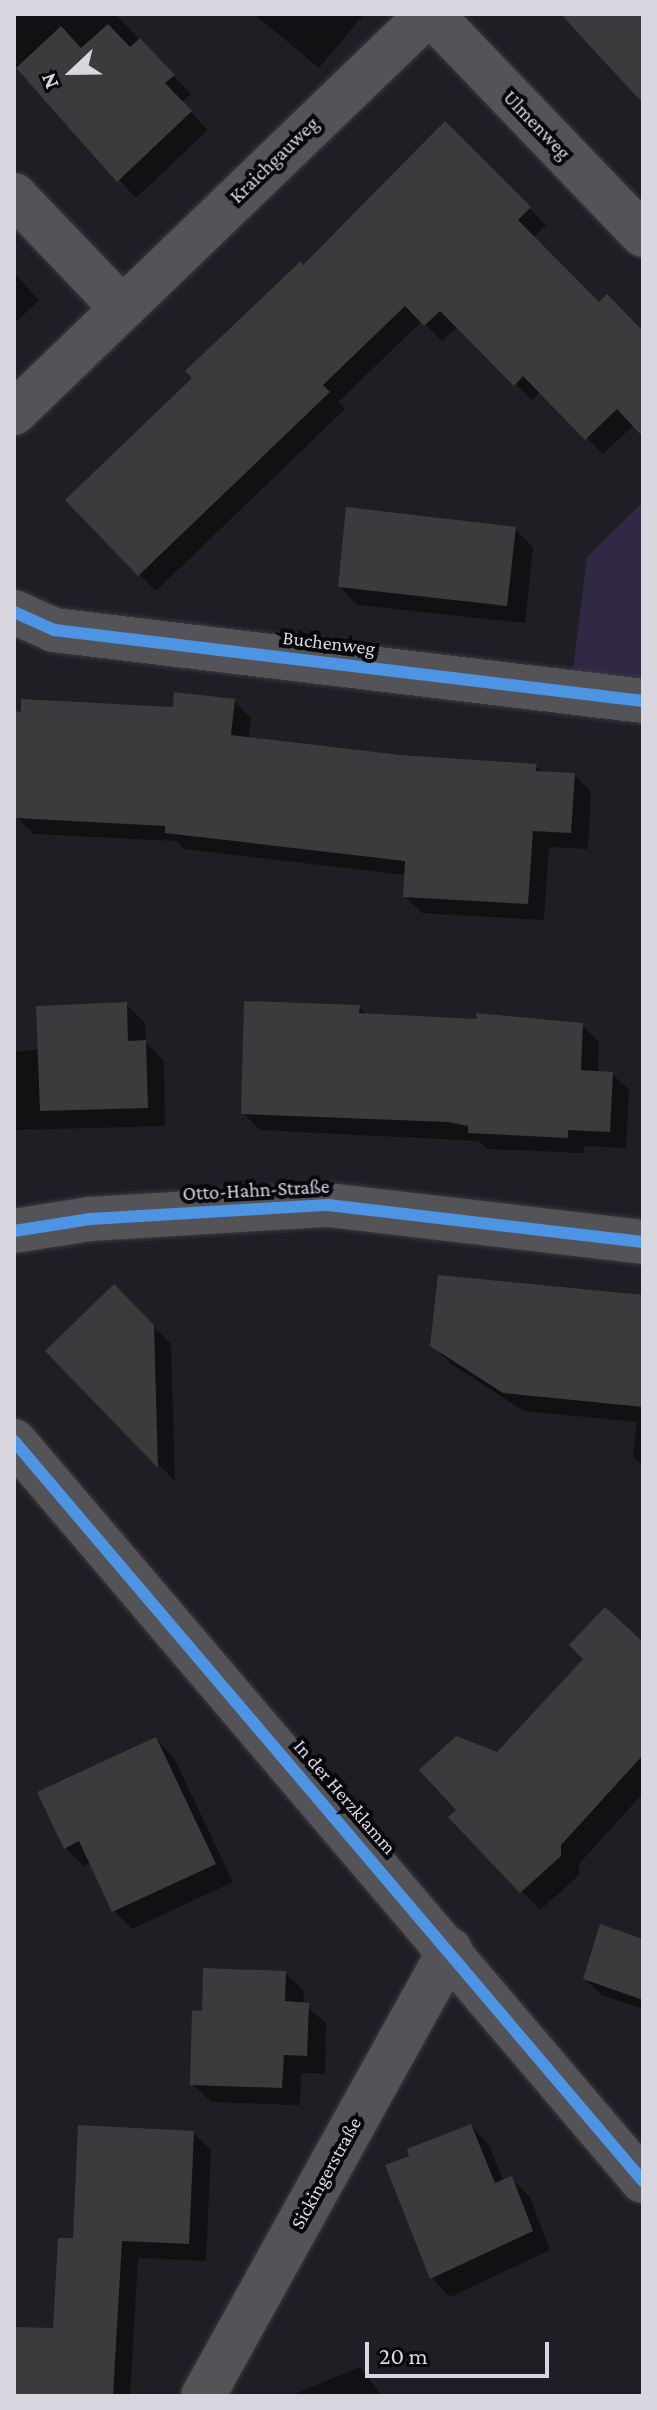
<!DOCTYPE html>
<meta charset="utf-8">
<style>
body{margin:0}
#map{position:relative;width:657px;height:2410px;overflow:hidden;background:#201e25;font-family:"Crimson Pro",serif}
div>[style]{position:absolute}
[style*='--x']{left:calc(var(--x)*1px);top:calc(var(--y)*1px);width:calc(var(--w)*1px);rotate:calc(var(--a)*1deg)}
.green>*{inset:0;background:#312846}
.shadow>*{inset:0;background:#0007}
.building>*{inset:0;background:#393b3d}
.roads{filter:drop-shadow(0 0 2px #3b3a40) drop-shadow(0 0 2px #3b3a40)}
.street>*{height:44px;margin:-22px;padding:0 22px;transform-origin:22px;border-radius:22px;background:#545358}
.cycleway>*{height:12px;margin:-6px;padding:0 6px;transform-origin:6px;border-radius:6px;background:#4d94e3}
span{translate:-50% -50%;white-space:nowrap;text-align:center;line-height:1.15;-webkit-text-stroke:8px #08070c;paint-order:stroke}
.street-label{font-size:20px;color:#d8d6df}
.frame{position:absolute;inset:0;border:16px solid #d8d6df;pointer-events:none}
.north{position:absolute;left:32px;top:32px;width:80px;height:80px;-webkit-text-stroke:6px #08070c;paint-order:stroke;rotate:248deg;font-size:22px;font-weight:700;line-height:32px;text-align:center;color:#d8d6df}
.north::after{content:'';display:block;margin:auto;width:28px;height:36px;background:#d8d6df;clip-path:polygon(50% 0,100% 100%,50% 72%,0 100%)}
.scale{position:absolute;left:365px;top:2342px;width:184px;height:36px;box-sizing:border-box;border:4px solid #d8d6df;border-top:0;padding-left:10px;font-size:24px;line-height:28px;white-space:nowrap;color:#d8d6df;-webkit-text-stroke:6px #08070c;paint-order:stroke}
</style>
<div id="map">
<div class="green">
<div style="clip-path:polygon(643px 502px,643px 701px,570px 693px,587px 557px)"></div>
</div>
<div class="shadow">
<div style="clip-path:polygon(14px 14px,115px 14px,191px 94px,181px 102px,208px 130px,136px 198px,14px 66px)"></div>
<div style="clip-path:polygon(254px 14px,364px 14px,319px 68px)"></div>
<div style="clip-path:polygon(445px 124px,546px 225px,533px 238px,599px 305px,643px 334px,643px 428px,635px 424px,603px 454px,541px 391px,532px 400px,458px 326px,442px 341px,422px 321px,338px 402px,345px 409px,156px 591px,139px 574px,195px 378px)"></div>
<div style="clip-path:polygon(14px 273px,39px 300px,14px 324px)"></div>
<div style="clip-path:polygon(515px 529px,533px 547px,525px 623px,358px 605px,340px 587px)"></div>
<div style="clip-path:polygon(234px 701px,251px 718px,249px 739px,401px 757px,536px 766px,544px 773px,574px 775px,591px 792px,588px 849px,549px 847px,544px 920px,422px 913px,405px 896px,406px 875px,184px 849px,176px 841px,34px 834px,17px 818px,14px 713px,174px 709px)"></div>
<div style="clip-path:polygon(126px 1004px,145px 1023px,146px 1043px,164px 1061px,165px 1126px,14px 1130px,14px 1052px,40px 1049px)"></div>
<div style="clip-path:polygon(359px 1006px,367px 1015px,582px 1025px,599px 1042px,598px 1073px,612px 1074px,629px 1090px,626px 1148px,584px 1146px,584px 1153px,487px 1149px,479px 1141px,260px 1130px,243px 1113px)"></div>
<div style="clip-path:polygon(114px 1287px,171px 1344px,175px 1481px,48px 1351px)"></div>
<div style="clip-path:polygon(643px 1325px,643px 1466px,633px 1456px,637px 1422px,524px 1411px,451px 1364px,433px 1346px)"></div>
<div style="clip-path:polygon(643px 1645px,643px 1793px,579px 1864px,579px 1875px,540px 1910px,451px 1817px,497px 1755px)"></div>
<div style="clip-path:polygon(156px 1739px,174px 1758px,233px 1882px,132px 1929px,114px 1911px,91px 1862px,84px 1866px,65px 1848px)"></div>
<div style="clip-path:polygon(643px 1940px,643px 2009px,601px 1995px,585px 1979px)"></div>
<div style="clip-path:polygon(285px 1973px,304px 1991px,303px 2004px,326px 2023px,325px 2074px,301px 2073px,300px 2105px,211px 2102px,192px 2084px)"></div>
<div style="clip-path:polygon(471px 2126px,489px 2145px,504px 2182px,512px 2179px,530px 2197px,550px 2250px,450px 2297px,432px 2278px,388px 2166px)"></div>
<div style="clip-path:polygon(193px 2133px,211px 2150px,206px 2261px,138px 2258px,130px 2396px,14px 2396px,14px 2376px,55px 2331px,75px 2240px)"></div>
<div style="clip-path:polygon(360px 2367px,382px 2396px,290px 2396px)"></div>
</div>
<div class="building">
<div style="clip-path:polygon(561px 14px,643px 14px,643px 103px,599px 56px)"></div>
<div style="clip-path:polygon(108px 24px,130px 47px,140px 38px,175px 75px,165px 83px,192px 111px,117px 182px,16px 68px,61px 26px,81px 48px)"></div>
<div style="clip-path:polygon(445px 121px,531px 207px,518px 220px,599px 302px,607px 294px,643px 331px,643px 437px,617px 409px,585px 440px,523px 376px,514px 386px,440px 311px,424px 326px,405px 306px,323px 385px,330px 392px,138px 576px,65px 500px,192px 378px,185px 371px,301px 261px,303px 265px)"></div>
<div style="clip-path:polygon(346px 507px,516px 527px,507px 606px,338px 587px)"></div>
<div style="clip-path:polygon(174px 692px,235px 699px,231px 735px,401px 755px,537px 764px,536px 771px,575px 773px,571px 833px,533px 831px,528px 904px,403px 897px,405px 861px,165px 833px,165px 826px,15px 818px,14px 711px,21px 712px,21px 699px,173px 707px)"></div>
<div style="clip-path:polygon(244px 1001px,360px 1005px,359px 1013px,477px 1019px,476px 1013px,583px 1023px,581px 1070px,613px 1072px,610px 1132px,568px 1130px,568px 1138px,468px 1133px,468px 1126px,448px 1122px,241px 1114px)"></div>
<div style="clip-path:polygon(127px 1002px,128px 1041px,146px 1040px,148px 1108px,40px 1111px,36px 1006px)"></div>
<div style="clip-path:polygon(438px 1275px,643px 1295px,643px 1407px,503px 1393px,430px 1346px)"></div>
<div style="clip-path:polygon(114px 1284px,154px 1325px,158px 1468px,45px 1351px)"></div>
<div style="clip-path:polygon(605px 1607px,643px 1642px,643px 1755px,561px 1845px,561px 1856px,520px 1893px,448px 1817px,456px 1810px,419px 1770px,456px 1736px,497px 1752px,583px 1659px,569px 1645px)"></div>
<div style="clip-path:polygon(156px 1737px,216px 1864px,112px 1912px,79px 1841px,64px 1849px,37px 1792px)"></div>
<div style="clip-path:polygon(600px 1924px,643px 1939px,643px 2000px,583px 1979px)"></div>
<div style="clip-path:polygon(203px 1968px,286px 1971px,285px 2001px,309px 2003px,307px 2056px,284px 2055px,282px 2088px,190px 2085px,192px 2010px,202px 2011px)"></div>
<div style="clip-path:polygon(471px 2124px,495px 2183px,512px 2176px,533px 2231px,430px 2279px,385px 2165px,409px 2156px,407px 2149px)"></div>
<div style="clip-path:polygon(78px 2125px,194px 2131px,189px 2244px,122px 2241px,113px 2396px,14px 2396px,15px 2327px,53px 2328px,58px 2238px,73px 2238px)"></div>
</div>
<div class="roads">
<div class="street">
<div style="--x:431;--y:14;--w:306;--a:46.2"></div>
<div style="--x:14;--y:195;--w:155;--a:46.3"></div>
<div style="--x:14;--y:413;--w:575;--a:-43.94"></div>
<div style="--x:14;--y:612;--w:44;--a:24.2"></div>
<div style="--x:54;--y:630;--w:593;--a:6.87"></div>
<div style="--x:14;--y:1231;--w:77;--a:-9"></div>
<div style="--x:90;--y:1219;--w:238;--a:-3.4"></div>
<div style="--x:328;--y:1205;--w:317;--a:6.7"></div>
<div style="--x:14;--y:1441;--w:971;--a:49.64"></div>
<div style="--x:203;--y:2396;--w:510;--a:-61.02"></div>
</div>
</div>
<div class="cycleway">
<div style="--x:14;--y:612;--w:44;--a:24.2"></div>
<div style="--x:54;--y:630;--w:593;--a:6.87"></div>
<div style="--x:14;--y:1231;--w:77;--a:-9"></div>
<div style="--x:90;--y:1219;--w:238;--a:-3.4"></div>
<div style="--x:328;--y:1205;--w:317;--a:6.7"></div>
<div style="--x:14;--y:1441;--w:971;--a:49.64"></div>
</div>
<div class="street-label">
<span style="left:537px;top:125px;rotate:46deg">Ulmenweg</span>
<span style="left:274px;top:160px;rotate:-44deg">Kraichgauweg</span>
<span style="left:329px;top:643px;rotate:7deg">Buchenweg</span>
<span style="left:256px;top:1190px;rotate:-3deg">Otto-Hahn-Straße</span>
<span style="left:345px;top:1797px;rotate:49deg">In der Herzklamm</span>
<span style="left:326px;top:2173px;rotate:-61deg">Sickingerstraße</span>
</div>
<div class="frame"></div>
<div class="north">N</div>
<div class="scale">20 m</div>
</div>
